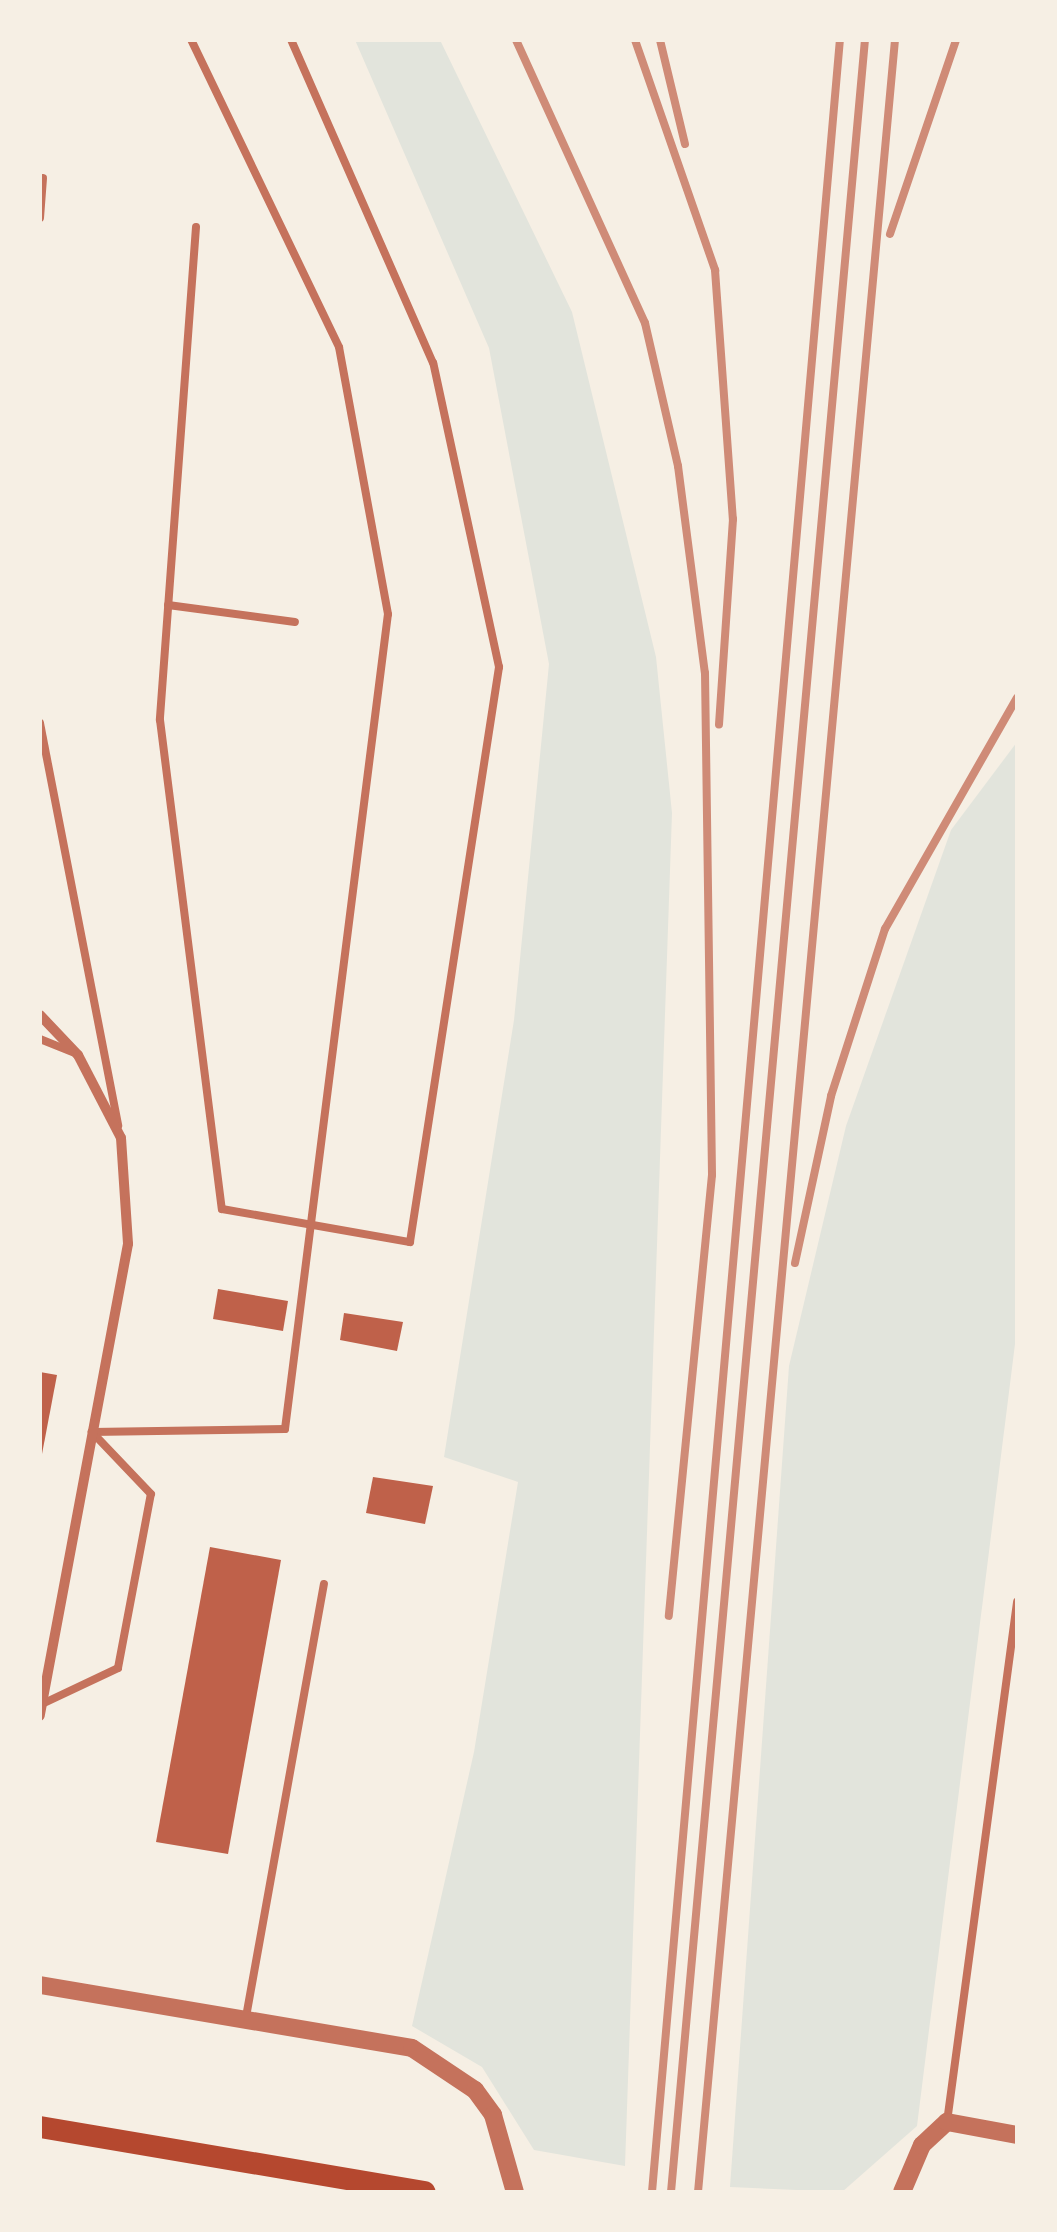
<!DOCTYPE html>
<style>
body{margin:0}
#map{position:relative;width:1057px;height:2232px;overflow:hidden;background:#f6efe4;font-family:Raleway,sans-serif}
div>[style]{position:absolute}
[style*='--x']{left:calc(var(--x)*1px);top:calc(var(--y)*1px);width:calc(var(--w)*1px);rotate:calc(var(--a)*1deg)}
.green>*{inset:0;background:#e2e4dc}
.building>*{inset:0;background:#bf614a}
.service>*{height:8px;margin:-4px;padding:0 4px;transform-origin:4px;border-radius:4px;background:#c5725c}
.minor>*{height:10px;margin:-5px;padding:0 5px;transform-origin:5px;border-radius:5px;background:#c5725c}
.tertiary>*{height:18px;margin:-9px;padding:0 9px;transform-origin:9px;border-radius:9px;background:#c5725c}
.primary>*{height:22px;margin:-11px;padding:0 11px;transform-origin:11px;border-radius:11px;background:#b5482f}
.rail>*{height:8px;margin:-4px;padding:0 4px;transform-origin:4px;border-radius:4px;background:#cf8b77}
span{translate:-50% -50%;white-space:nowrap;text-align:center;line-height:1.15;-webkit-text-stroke:8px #f6efe4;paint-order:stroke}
.frame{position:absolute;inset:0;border:42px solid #f6efe4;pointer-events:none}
</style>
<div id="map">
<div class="green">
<div style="clip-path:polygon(355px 40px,440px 40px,572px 312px,656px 657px,672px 813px,625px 2166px,534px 2150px,482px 2067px,412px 2026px,474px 1752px,518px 1482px,444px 1457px,514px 1020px,549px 664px,489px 348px)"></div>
<div style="clip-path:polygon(1017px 742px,1017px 1328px,917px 2126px,842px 2192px,730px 2187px,789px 1366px,846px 1126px,951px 830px)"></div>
</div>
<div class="building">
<div style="clip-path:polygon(218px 1289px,288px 1301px,283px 1331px,213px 1319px)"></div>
<div style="clip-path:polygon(344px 1313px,403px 1322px,397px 1351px,340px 1340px)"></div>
<div style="clip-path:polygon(40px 1372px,57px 1375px,42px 1454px,40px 1453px)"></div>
<div style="clip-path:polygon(373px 1477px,433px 1486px,425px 1524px,366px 1513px)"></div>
<div style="clip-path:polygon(210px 1547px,281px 1560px,228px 1854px,156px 1842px)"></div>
</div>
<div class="service">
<div style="--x:40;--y:218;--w:40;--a:-85.7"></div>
<div style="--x:196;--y:227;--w:494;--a:94.2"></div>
<div style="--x:160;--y:720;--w:493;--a:82.8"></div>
<div style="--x:222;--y:1209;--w:191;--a:10"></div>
<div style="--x:410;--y:1242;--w:582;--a:-81.2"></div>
<div style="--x:499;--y:667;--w:311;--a:-102.2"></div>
<div style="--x:433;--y:363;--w:353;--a:-113.7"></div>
<div style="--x:168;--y:605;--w:128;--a:7.6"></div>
<div style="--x:40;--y:723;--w:410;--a:79"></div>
<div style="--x:40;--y:1039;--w:37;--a:22"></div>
<div style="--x:92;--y:1432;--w:193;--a:-0.9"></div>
<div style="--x:285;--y:1429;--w:821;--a:-82.8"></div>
<div style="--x:388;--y:614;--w:271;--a:-100.4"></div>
<div style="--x:339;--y:347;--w:341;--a:-115.7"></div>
<div style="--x:42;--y:1704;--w:84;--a:-25.3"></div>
<div style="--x:118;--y:1668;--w:177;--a:-79.3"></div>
<div style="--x:151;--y:1494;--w:86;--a:-133.6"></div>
<div style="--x:246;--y:2017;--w:440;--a:-79.8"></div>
<div style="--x:947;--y:2122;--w:525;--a:-82.33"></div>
</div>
<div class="minor">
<div style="--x:40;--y:1015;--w:55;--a:46.5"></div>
<div style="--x:78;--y:1055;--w:93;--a:62.6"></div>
<div style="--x:121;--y:1138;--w:106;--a:86.2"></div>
<div style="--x:128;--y:1244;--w:480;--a:100.6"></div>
</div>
<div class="tertiary">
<div style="--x:40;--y:1985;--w:377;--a:9.6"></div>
<div style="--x:412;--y:2048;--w:76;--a:33.7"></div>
<div style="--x:475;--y:2090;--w:31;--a:54"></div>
<div style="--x:493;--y:2115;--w:80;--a:74.1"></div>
<div style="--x:902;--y:2192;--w:51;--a:-66.9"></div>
<div style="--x:922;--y:2145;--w:34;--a:-43"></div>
<div style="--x:947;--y:2122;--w:71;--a:10.5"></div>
</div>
<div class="primary">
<div style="--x:40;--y:2127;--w:390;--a:9.6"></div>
</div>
<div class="rail">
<div style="--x:516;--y:40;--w:311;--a:65.5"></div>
<div style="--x:645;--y:323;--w:147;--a:77"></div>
<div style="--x:678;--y:466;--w:209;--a:82.6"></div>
<div style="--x:705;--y:673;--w:502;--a:89.2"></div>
<div style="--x:712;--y:1175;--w:443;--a:95.6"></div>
<div style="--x:635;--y:40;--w:244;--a:70.8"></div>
<div style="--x:715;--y:270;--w:250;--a:85.9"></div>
<div style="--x:733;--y:519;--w:206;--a:93.9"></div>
<div style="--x:660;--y:40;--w:107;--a:76.5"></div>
<div style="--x:890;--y:234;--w:205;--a:-71.2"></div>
<div style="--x:795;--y:1263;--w:171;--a:-77.8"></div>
<div style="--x:831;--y:1096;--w:176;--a:-72.1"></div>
<div style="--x:885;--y:929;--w:266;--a:-60.3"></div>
<div style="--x:652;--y:2192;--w:2160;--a:-85.01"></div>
<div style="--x:671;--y:2192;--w:2161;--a:-84.85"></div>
<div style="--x:698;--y:2192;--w:2161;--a:-84.77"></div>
</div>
<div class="frame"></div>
</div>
